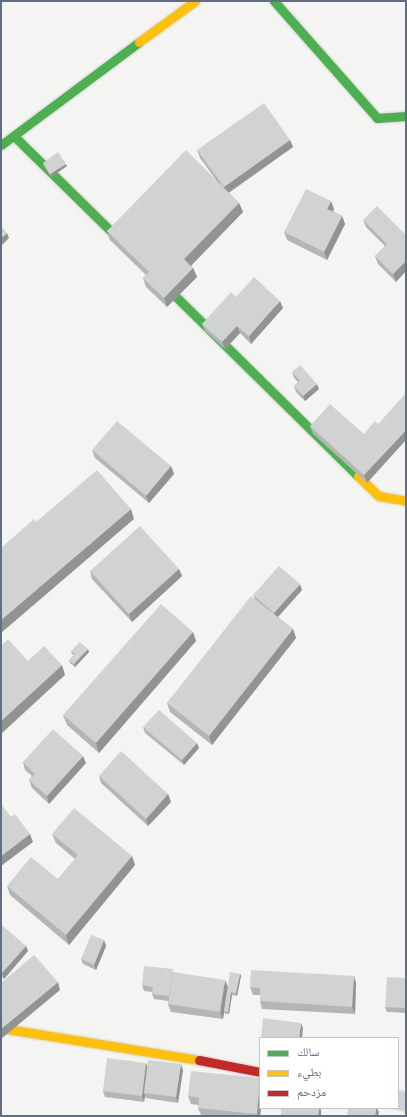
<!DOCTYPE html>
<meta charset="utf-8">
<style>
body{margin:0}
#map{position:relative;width:407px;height:1117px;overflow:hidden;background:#f4f5f2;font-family:Commissioner,"Noto Naskh Arabic",sans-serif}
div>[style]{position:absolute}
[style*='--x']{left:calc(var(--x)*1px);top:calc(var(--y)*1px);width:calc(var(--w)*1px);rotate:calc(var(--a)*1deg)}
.roads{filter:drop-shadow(0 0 1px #d1d3d3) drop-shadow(0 0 1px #d1d3d3)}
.street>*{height:18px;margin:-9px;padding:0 9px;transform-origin:9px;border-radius:9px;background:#d1d2d3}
.fast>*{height:9px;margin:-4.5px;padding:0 4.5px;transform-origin:4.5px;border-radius:4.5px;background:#4caf50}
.slow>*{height:9px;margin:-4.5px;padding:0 4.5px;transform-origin:4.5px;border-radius:4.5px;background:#ffc107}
.jam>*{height:9px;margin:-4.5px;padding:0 4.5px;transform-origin:4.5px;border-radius:4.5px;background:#c62828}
.wall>*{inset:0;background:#b4b5b5}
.shaded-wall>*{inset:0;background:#929494}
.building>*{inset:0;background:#d1d3d3}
span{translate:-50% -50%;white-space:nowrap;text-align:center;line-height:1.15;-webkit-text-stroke:4px #fff;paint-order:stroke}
.frame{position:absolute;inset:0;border:2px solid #616f85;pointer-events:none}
.legend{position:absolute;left:259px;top:1037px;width:140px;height:72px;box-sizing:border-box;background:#fff;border:1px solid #c0c5ce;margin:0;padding:5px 7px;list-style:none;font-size:12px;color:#616f85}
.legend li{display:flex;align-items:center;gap:8px;height:20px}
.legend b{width:20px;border:1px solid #c0c5ce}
</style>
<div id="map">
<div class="roads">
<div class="street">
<div style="--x:398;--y:1100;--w:8;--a:14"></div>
</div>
<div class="fast">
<div style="--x:274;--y:1;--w:156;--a:48.6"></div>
<div style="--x:377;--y:118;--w:29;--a:-4"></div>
<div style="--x:14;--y:136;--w:163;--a:44.5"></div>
<div style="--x:1;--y:145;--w:172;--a:-36.7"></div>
<div style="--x:155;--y:276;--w:285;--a:44.6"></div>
</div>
<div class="slow">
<div style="--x:139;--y:42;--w:69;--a:-36.2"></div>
<div style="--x:358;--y:476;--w:29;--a:44"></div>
<div style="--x:379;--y:496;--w:27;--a:10"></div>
<div style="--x:1;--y:1028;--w:201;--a:9.2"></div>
</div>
<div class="jam">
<div style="--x:199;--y:1060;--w:62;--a:11.1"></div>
</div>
</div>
<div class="wall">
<div style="clip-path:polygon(290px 140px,293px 147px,229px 193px,239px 203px,243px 212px,191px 265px,193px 268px,197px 277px,167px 307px,146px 287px,143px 278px,146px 275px,110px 240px,107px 231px,216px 180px,200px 158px,197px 150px)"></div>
<div style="clip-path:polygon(43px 163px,67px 166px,51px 177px,44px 166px)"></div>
<div style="clip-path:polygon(334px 209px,333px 211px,342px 216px,345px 224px,327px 260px,287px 240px,284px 232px)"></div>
<div style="clip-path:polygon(363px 220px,406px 235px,406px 271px,396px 282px,378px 264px,375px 256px,385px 246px,366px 227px)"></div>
<div style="clip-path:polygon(236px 297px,283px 308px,251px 344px,240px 333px,225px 349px,205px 331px,202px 324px)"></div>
<div style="clip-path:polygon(292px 372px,319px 389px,305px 401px,296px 392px,294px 386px,298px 382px,294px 378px)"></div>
<div style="clip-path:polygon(378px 424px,367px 483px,313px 434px,310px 426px,364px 434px)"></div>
<div style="clip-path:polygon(92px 450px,171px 466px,174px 474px,149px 503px,95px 458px)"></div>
<div style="clip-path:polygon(179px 569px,182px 576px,132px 622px,92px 579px,90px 571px)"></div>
<div style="clip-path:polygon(302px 590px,278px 617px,293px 629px,296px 638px,212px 745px,170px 712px,167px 703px,255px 599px,253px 595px)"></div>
<div style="clip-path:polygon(193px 632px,196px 641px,99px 753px,67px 725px,63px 715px)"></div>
<div style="clip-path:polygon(71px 651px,89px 652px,75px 667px,70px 663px,69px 660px,74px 655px,72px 654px)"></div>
<div style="clip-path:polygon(143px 727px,199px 748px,184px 765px,145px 733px)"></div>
<div style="clip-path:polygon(23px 762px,86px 763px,49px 804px,32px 788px,29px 780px,32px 776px,25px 770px)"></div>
<div style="clip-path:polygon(99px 776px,168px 794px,171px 802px,148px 826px,101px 783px)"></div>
<div style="clip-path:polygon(52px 834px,132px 856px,135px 865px,69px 945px,10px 895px,7px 886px,58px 879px,75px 859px,56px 843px)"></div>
<div style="clip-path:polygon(1px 928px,26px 946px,28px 951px,4px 979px,1px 976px)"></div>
<div style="clip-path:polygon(104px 940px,106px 946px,96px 970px,83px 964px,81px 959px)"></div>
<div style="clip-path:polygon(174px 972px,228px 987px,240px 974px,241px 976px,237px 996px,232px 995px,229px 1014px,225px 1014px,224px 1012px,223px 1019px,171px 1012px,168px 1004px,168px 1001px,154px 999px,152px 994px,152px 992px,144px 991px,142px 985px)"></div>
<div style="clip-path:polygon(354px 976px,356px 983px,355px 1014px,262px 1009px,260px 1001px,260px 995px,253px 995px,250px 987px)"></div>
<div style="clip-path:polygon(406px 978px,406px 1013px,387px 1012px,385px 1007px)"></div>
<div style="clip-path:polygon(146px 1063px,147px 1066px,183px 1070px,178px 1103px,146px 1098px,145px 1096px,144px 1102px,105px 1097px,103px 1091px)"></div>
<div style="clip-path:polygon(260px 1078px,261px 1108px,260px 1116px,208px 1116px,201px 1115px,198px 1108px,198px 1105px,191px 1104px,188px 1096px)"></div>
</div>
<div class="shaded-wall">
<div style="clip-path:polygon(290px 140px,293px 147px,226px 194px,224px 187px)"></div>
<div style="clip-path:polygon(66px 164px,67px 166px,51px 177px,50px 174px)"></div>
<div style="clip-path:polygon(331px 201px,334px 209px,330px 216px,327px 209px)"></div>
<div style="clip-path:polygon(239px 203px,243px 212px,188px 269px,184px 259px)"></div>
<div style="clip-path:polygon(342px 216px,345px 224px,327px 260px,324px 252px)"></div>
<div style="clip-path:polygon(7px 233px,9px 238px,1px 246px,1px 238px)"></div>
<div style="clip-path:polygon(406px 261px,406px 271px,396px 282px,393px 274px)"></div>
<div style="clip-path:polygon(193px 268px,197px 277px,167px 307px,164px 298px)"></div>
<div style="clip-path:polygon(280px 301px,283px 308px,251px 344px,249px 336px)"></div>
<div style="clip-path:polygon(237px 326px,240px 333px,225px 349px,222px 342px)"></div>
<div style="clip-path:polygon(317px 384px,319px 389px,305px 401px,303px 396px)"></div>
<div style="clip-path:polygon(406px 430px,406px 440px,367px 483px,364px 475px)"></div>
<div style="clip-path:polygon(171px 466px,174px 474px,149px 503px,146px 496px)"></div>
<div style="clip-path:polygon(131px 509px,134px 519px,1px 633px,1px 620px)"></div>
<div style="clip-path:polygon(179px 569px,182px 576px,132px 622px,129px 614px)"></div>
<div style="clip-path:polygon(300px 584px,302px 590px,276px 619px,274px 613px)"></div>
<div style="clip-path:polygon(293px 629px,296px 638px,212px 745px,209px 736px)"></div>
<div style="clip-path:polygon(193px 632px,196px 641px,99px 753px,96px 743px)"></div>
<div style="clip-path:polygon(88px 649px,89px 652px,75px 667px,74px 664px)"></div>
<div style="clip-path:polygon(62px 665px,65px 675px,1px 734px,1px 721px)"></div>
<div style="clip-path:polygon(197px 743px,199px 748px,184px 765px,182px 760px)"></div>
<div style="clip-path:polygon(83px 756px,86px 763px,49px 804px,47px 796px)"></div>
<div style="clip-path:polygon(168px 794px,171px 802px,148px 826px,146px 819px)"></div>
<div style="clip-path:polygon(30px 834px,33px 842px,1px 866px,1px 856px)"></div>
<div style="clip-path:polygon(132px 856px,135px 865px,69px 945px,66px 935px)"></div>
<div style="clip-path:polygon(104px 940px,106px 946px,96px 970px,94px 965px)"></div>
<div style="clip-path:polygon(26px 946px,28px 951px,4px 979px,2px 973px)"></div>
<div style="clip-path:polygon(240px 974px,241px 976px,237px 996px,236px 993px)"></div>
<div style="clip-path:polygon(354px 976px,356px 983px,355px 1014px,352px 1007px)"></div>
<div style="clip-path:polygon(225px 980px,228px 987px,223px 1019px,220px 1012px)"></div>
<div style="clip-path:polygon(58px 982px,60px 990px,1px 1039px,1px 1029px)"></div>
<div style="clip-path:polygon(231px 992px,232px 995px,229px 1014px,228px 1012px)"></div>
<div style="clip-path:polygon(301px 1023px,303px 1028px,302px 1038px,299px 1038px)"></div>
<div style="clip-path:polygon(146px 1063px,148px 1068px,144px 1093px,145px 1096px,144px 1102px,142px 1096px)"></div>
<div style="clip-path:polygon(181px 1064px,183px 1070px,178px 1103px,176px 1097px)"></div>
<div style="clip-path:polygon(260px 1081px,260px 1108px,261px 1108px,260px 1116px,257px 1116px,257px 1114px)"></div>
<div style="clip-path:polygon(319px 1108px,321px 1108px,321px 1116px,318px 1116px)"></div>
<div style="clip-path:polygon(376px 1108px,377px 1108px,379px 1112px,378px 1116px,375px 1116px)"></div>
</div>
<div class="building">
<div style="clip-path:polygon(264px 103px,290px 140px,224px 187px,197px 150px)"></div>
<div style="clip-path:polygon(186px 150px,239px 203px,184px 259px,193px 268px,164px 298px,143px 278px,149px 272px,107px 231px)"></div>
<div style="clip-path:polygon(58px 152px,66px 164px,50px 174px,43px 163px)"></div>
<div style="clip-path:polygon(306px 189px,331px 201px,327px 209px,342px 216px,324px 252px,284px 232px)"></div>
<div style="clip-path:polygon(377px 206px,406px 235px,406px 261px,393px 274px,375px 256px,387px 244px,363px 220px)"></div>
<div style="clip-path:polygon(1px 226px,7px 233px,1px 238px)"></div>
<div style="clip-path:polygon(254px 277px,280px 301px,249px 336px,237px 326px,222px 342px,202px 324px,231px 292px,236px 297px)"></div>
<div style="clip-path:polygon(300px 365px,317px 384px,303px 396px,294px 386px,300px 381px,292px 372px)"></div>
<div style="clip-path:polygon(406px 393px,406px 430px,364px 475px,310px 426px,330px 404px,364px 434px,375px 421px,378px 424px)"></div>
<div style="clip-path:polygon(117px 421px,171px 466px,146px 496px,92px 450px)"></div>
<div style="clip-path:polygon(97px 470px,131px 509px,1px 620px,1px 548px,34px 519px,36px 522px)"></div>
<div style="clip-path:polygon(140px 526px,179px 569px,129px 614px,90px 571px)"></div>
<div style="clip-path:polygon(279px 566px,300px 584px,274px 613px,253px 595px)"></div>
<div style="clip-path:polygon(251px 596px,293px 629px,209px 736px,167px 703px)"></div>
<div style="clip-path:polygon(161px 604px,193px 632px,96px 743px,63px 715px)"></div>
<div style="clip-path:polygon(8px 639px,28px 661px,44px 646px,62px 665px,1px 721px,1px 646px)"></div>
<div style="clip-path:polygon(80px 642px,88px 649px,74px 664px,69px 660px,75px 654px,71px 651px)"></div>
<div style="clip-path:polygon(159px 710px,197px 743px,182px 760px,143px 727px)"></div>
<div style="clip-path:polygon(53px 729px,83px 756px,47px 796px,29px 780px,35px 774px,23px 762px)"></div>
<div style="clip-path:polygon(121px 751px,168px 794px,146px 819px,99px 776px)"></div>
<div style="clip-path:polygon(1px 804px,11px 817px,15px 814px,30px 834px,1px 856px)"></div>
<div style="clip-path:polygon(74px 808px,132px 856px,66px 935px,7px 886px,31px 857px,58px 879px,78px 855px,52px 834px)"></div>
<div style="clip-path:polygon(3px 926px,26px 946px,2px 973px,1px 972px,1px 928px)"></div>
<div style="clip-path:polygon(91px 935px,104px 940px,94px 965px,81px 959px)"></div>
<div style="clip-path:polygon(34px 955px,58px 982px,1px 1029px,1px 983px)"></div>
<div style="clip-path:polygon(144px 966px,173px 969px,169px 996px,152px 994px,153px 987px,142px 985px)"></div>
<div style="clip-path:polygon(251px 970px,354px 976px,352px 1007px,260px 1001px,260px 988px,250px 987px)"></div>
<div style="clip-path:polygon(173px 972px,225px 980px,220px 1012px,168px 1004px)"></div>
<div style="clip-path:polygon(230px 972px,240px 974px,236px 993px,231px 992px,228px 1012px,224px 1011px)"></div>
<div style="clip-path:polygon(387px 977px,406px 978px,406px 1008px,385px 1007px)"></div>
<div style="clip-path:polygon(263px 1018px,301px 1023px,299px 1038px,261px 1038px)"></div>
<div style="clip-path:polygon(107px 1058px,146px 1063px,142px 1096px,103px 1091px)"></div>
<div style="clip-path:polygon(148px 1060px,181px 1064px,176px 1097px,144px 1093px)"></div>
<div style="clip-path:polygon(191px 1071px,260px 1078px,257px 1114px,198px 1108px,199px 1098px,188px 1096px)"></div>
<div style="clip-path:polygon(281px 1108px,319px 1108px,318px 1116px,281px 1116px)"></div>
<div style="clip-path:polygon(348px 1108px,376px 1108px,375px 1116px,347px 1116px)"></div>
</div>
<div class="frame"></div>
<ul class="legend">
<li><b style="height:5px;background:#4caf50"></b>سالك</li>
<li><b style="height:5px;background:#ffc107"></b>بطيء</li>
<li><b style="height:5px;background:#c62828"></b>مزدحم</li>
</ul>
</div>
